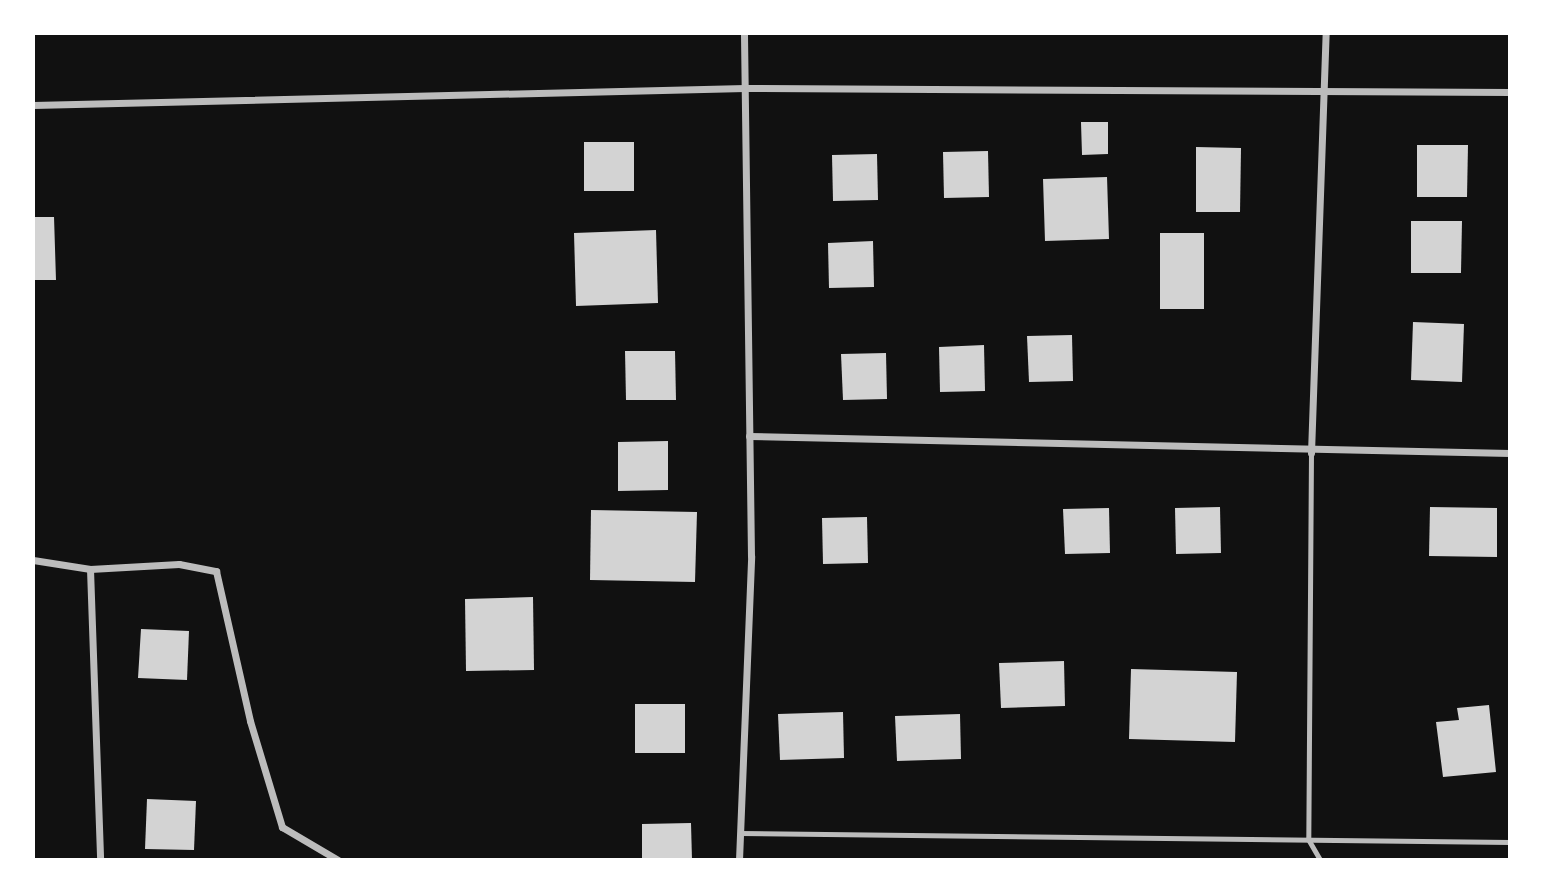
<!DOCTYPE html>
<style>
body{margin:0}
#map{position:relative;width:1543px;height:893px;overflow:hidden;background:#111;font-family:"PT Serif",serif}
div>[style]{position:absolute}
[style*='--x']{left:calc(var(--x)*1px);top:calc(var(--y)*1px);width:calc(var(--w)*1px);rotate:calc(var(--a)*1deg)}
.building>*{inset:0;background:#d3d3d3}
.service>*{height:5px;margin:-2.5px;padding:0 2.5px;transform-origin:2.5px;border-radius:2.5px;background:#bcbcbc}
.minor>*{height:7px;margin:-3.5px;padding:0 3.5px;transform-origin:3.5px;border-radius:3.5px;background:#bcbcbc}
span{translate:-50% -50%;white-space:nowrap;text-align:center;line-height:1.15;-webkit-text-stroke:5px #fff;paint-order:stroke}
.frame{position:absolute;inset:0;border:35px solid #fff;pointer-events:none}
</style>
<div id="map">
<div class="building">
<div style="clip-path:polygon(1081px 122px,1108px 122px,1108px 154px,1082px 155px)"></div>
<div style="clip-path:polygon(584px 142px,634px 142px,634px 191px,584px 191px)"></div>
<div style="clip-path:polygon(1417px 145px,1468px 145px,1467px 197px,1417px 197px)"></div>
<div style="clip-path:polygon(1196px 147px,1241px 148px,1240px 212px,1196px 212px)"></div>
<div style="clip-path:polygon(988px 151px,989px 197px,944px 198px,943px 152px)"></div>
<div style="clip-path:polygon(877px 154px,878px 200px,833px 201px,832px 155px)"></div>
<div style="clip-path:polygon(1107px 177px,1109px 239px,1045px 241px,1043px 179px)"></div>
<div style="clip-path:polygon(33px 217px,54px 217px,56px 280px,33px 280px)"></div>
<div style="clip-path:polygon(1411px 221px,1462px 221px,1461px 273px,1411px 273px)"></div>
<div style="clip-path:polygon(656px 230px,658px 303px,576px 306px,574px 233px)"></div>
<div style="clip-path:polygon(1160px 233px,1204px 233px,1204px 309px,1160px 309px)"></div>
<div style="clip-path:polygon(873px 241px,874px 287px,829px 288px,828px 243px)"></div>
<div style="clip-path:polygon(1413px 322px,1464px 324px,1462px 382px,1411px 380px)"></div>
<div style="clip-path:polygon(1072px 335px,1073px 381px,1029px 382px,1027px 336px)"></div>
<div style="clip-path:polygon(984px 345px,985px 391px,940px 392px,939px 347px)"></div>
<div style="clip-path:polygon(625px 351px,675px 351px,676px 400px,626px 400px)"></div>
<div style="clip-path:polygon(886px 353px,887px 399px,843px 400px,841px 354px)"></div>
<div style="clip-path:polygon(668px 441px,668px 490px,618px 491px,618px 442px)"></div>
<div style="clip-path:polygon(1220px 507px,1221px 553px,1176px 554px,1175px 508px)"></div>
<div style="clip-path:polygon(1430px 507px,1497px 508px,1497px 557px,1429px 556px)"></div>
<div style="clip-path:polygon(1109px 508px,1110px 553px,1065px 554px,1063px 509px)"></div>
<div style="clip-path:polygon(591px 510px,697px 512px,695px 582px,590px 580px)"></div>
<div style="clip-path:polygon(867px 517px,868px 563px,823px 564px,822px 518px)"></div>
<div style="clip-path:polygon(533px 597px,534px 670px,466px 671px,465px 599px)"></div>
<div style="clip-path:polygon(141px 629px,189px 631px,187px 680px,138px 678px)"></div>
<div style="clip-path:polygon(1064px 661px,1065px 706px,1001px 708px,999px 663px)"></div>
<div style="clip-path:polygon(1131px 669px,1237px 672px,1235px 742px,1129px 739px)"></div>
<div style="clip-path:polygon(635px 704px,685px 704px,685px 753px,635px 753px)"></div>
<div style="clip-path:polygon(1489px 705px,1496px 772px,1443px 777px,1436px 722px,1459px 720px,1457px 708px)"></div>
<div style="clip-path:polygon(843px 712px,844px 758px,780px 760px,778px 714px)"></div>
<div style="clip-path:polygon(960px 714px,961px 759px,897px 761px,895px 716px)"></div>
<div style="clip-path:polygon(147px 799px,196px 801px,194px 850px,145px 849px)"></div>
<div style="clip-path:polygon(691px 823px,692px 860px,642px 860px,642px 824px)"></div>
</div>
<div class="service">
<div style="--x:1311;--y:453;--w:386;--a:90.4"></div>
<div style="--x:1308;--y:839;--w:24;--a:60"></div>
<div style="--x:740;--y:833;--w:770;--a:0.67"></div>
</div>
<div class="minor">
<div style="--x:33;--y:105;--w:712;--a:-1.37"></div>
<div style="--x:745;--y:88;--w:765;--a:0.3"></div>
<div style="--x:749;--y:436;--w:761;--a:1.28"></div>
<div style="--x:1311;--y:453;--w:420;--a:-88"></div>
<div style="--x:33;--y:560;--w:58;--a:9"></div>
<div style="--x:90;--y:569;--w:89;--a:-3.2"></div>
<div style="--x:179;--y:564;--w:38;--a:11"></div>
<div style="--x:216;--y:571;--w:154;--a:77.2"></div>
<div style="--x:250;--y:721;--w:111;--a:73.2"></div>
<div style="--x:282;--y:827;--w:65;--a:30.5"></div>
<div style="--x:90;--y:569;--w:291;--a:88"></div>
<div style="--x:739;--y:860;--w:304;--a:-87.7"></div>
<div style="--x:751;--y:556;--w:523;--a:-90.77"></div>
</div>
<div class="frame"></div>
</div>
